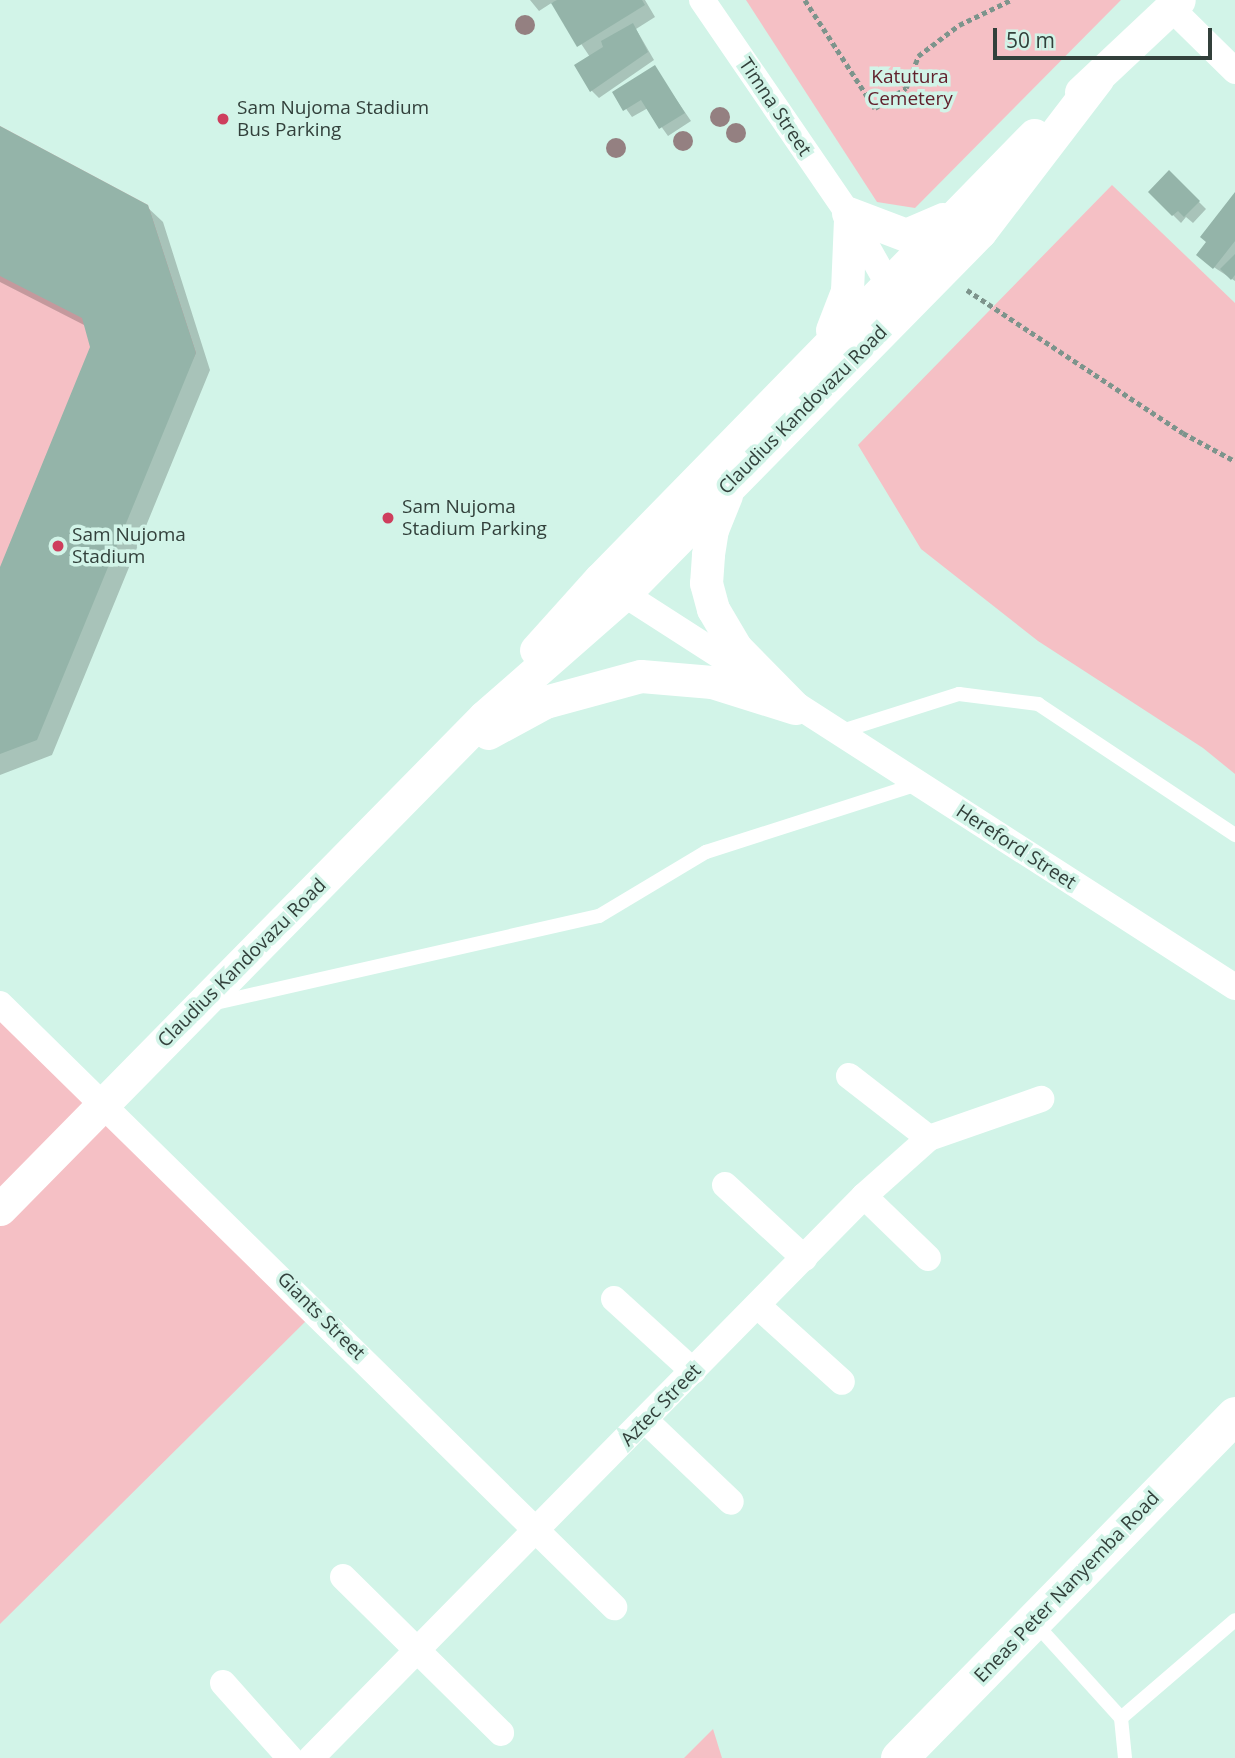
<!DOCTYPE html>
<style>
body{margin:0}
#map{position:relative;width:1235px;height:1758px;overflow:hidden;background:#d2f4e8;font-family:"Open Sans",sans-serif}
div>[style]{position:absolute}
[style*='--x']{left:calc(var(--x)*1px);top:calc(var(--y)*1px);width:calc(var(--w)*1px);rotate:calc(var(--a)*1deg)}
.green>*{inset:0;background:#f5c0c5}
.shadow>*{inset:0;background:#0003}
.building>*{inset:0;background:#94b4a9}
.path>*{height:4.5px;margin-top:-2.25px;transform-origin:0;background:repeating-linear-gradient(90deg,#7d948c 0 5px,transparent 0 8.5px)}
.service>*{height:14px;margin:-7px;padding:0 7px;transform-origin:7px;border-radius:7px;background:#fff}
.minor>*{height:26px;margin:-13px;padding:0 13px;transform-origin:13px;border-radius:13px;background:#fff}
.tertiary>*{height:33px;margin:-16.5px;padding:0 16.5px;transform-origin:16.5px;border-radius:16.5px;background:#fff}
.secondary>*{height:37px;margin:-18.5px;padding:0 18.5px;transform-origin:18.5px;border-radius:18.5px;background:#fff}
.trees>*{width:20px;height:20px;margin:-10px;border-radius:50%;background:#948081}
.dots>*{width:19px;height:19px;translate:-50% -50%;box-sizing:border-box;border:4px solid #d2f4e8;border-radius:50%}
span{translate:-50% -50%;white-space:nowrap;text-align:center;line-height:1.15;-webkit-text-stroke:7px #d2f4e8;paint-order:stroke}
.park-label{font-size:19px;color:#61212d}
.street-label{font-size:19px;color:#32403b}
.poi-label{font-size:19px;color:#32403b}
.left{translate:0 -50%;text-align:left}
.scale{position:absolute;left:993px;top:28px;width:219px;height:32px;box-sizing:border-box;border:4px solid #32403b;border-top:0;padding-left:9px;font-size:21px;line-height:24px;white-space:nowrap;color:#32403b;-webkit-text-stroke:5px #d2f4e8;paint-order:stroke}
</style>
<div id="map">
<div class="green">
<div style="clip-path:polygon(746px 0,1121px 0,915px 208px,877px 202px)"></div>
<div style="clip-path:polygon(0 126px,148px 205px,196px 353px,0 754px)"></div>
<div style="clip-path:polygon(1112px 185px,1235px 303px,1235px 774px,1203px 748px,1038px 641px,921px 549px,858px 445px)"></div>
<div style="clip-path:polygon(0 1004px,316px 1311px,0 1624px)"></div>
<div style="clip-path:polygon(713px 1729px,722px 1758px,684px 1758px)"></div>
</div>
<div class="shadow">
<div style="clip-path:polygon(530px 0,645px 0,655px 17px,636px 29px,654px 60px,599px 98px,592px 91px,590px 57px,553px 2px,539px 11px)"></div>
<div style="clip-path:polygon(654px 67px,691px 121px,668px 136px,648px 108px,632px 117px,614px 92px)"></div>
<div style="clip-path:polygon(0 128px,146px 206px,163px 222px,210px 370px,52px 755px,0 775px,0 571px,91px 347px,86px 326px,0 282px)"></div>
<div style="clip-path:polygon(1169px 172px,1206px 209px,1193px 223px,1186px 217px,1181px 223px,1150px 192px)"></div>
<div style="clip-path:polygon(1235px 195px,1235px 281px,1206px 262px)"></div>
</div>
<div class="building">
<div style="clip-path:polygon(557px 0,642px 0,645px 5px,577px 47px,551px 3px)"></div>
<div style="clip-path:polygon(633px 23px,648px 52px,590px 92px,574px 65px,603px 47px,601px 41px)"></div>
<div style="clip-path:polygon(655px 65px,685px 113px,659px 129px,641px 100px,623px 111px,612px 92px)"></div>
<div style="clip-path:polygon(0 126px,148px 205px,196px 353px,37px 740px,0 754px,0 567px,90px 347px,82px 318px,0 276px)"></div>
<div style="clip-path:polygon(1169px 170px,1200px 201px,1184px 217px,1178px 211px,1172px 216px,1148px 192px)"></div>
<div style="clip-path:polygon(1235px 192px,1235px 241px,1213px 269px,1196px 255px,1206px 242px,1200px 237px)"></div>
<div style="clip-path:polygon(1235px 254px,1235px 275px,1231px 280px,1220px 269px)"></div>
</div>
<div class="path">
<div style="--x:805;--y:0;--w:129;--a:57.1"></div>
<div style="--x:875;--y:108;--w:37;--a:-33"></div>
<div style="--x:906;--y:88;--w:34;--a:-69"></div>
<div style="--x:918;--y:56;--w:51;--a:-37.1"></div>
<div style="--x:959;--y:25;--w:58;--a:-25.7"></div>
<div style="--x:967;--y:290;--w:259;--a:33.5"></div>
<div style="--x:1183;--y:433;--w:59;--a:28.3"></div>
</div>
<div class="service">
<div style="--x:839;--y:732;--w:126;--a:-17.6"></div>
<div style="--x:959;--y:694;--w:80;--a:7.2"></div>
<div style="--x:1038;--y:704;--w:237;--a:33.6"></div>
<div style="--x:211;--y:1004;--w:398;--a:-12.8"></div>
<div style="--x:599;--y:916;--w:125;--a:-30.9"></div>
<div style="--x:706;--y:852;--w:223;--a:-17.8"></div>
<div style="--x:1034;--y:1622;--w:130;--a:47.8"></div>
<div style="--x:1121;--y:1718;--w:40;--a:84.3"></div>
<div style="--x:1121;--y:1718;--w:150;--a:-40.7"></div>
</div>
<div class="minor">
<div style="--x:702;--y:0;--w:258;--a:55.6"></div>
<div style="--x:848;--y:213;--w:100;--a:60.6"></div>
<div style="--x:1171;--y:8;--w:90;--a:44.5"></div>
<div style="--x:610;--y:585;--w:743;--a:32.75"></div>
<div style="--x:0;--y:1004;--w:861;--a:44.48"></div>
<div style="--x:849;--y:1076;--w:101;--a:37.8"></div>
<div style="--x:725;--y:1185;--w:108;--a:42.7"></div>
<div style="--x:864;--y:1196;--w:89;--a:44.1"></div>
<div style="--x:614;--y:1299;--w:107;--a:42.3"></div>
<div style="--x:758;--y:1306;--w:113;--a:42.1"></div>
<div style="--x:646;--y:1421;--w:117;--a:43.6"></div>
<div style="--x:343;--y:1577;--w:222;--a:44.6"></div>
<div style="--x:223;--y:1683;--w:101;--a:48.2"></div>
<div style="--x:311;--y:1758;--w:788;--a:-45.46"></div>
<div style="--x:864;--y:1196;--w:87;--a:-41.7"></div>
<div style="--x:929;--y:1138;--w:119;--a:-19.2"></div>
</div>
<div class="tertiary">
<div style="--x:1081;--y:92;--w:134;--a:-43.2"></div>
<div style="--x:848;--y:213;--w:62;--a:20.8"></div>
<div style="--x:906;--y:235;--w:40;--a:-23.4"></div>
<div style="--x:832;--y:330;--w:42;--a:-69"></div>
<div style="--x:847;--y:291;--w:71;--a:-87.6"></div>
<div style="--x:726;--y:495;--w:37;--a:112"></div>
<div style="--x:712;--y:529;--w:26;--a:99"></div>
<div style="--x:708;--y:555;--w:28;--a:94"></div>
<div style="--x:706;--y:583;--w:27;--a:75"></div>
<div style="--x:713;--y:609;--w:45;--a:59.5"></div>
<div style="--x:736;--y:648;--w:80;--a:45.5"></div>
<div style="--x:536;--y:650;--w:96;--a:-48"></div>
<div style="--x:600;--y:579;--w:621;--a:-45.65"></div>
<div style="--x:488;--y:733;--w:65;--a:-28.5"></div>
<div style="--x:545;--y:702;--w:99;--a:-15.2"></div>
<div style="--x:641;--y:676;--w:71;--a:4.8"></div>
<div style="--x:712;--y:682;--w:87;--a:17.4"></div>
<div style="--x:0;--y:1209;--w:690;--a:-45.47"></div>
<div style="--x:484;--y:717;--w:186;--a:-41.3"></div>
<div style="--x:624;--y:594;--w:508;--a:-45.48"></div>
<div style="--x:980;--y:232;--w:193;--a:-52.6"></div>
</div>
<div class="secondary">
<div style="--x:899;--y:1758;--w:480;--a:-45.6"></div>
</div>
<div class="trees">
<div style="left:525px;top:25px"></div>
<div style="left:720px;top:117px"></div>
<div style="left:736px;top:133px"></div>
<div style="left:683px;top:141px"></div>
<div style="left:616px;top:148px"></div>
</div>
<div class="dots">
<div style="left:223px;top:119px;background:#ce3e5d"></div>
<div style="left:388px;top:518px;background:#ce3e5d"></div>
<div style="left:58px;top:546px;background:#ce3e5d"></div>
</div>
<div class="park-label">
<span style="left:910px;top:88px">Katutura<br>Cemetery</span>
</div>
<div class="street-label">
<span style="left:775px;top:107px;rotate:56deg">Timna Street</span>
<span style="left:803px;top:410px;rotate:-45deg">Claudius Kandovazu Road</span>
<span style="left:1016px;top:847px;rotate:33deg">Hereford Street</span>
<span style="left:242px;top:963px;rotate:-45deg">Claudius Kandovazu Road</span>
<span style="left:321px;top:1316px;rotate:45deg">Giants Street</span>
<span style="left:661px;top:1405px;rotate:-46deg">Aztec Street</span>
<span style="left:1067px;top:1587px;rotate:-46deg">Eneas Peter Nanyemba Road</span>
</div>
<div class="poi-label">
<span class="left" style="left:237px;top:119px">Sam Nujoma Stadium<br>Bus Parking</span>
<span class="left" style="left:402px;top:518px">Sam Nujoma<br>Stadium Parking</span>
<span class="left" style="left:72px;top:546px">Sam Nujoma<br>Stadium</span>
</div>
<div class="scale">50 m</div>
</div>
